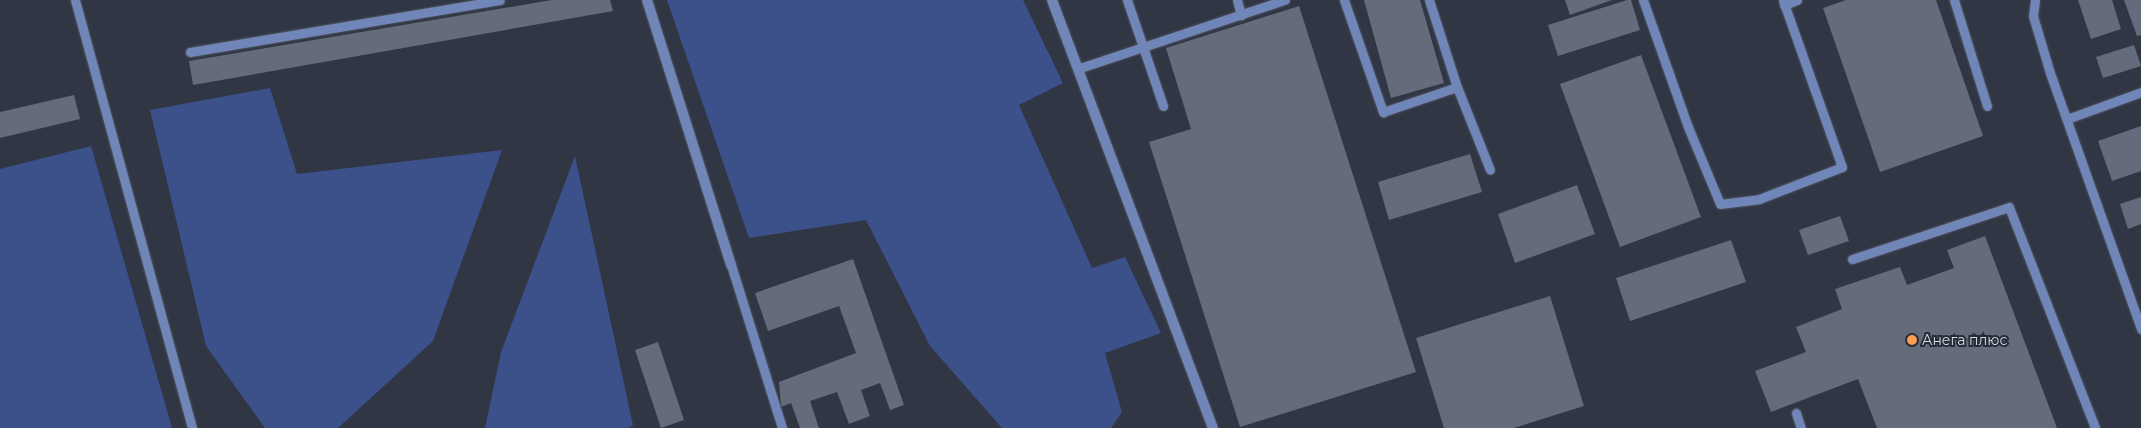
<!DOCTYPE html>
<meta charset="utf-8">
<style>
body{margin:0}
#map{position:relative;width:2141px;height:428px;overflow:hidden;background:#303643;font-family:Montserrat,sans-serif}
div>[style]{position:absolute}
[style*='--x']{left:calc(var(--x)*1px);top:calc(var(--y)*1px);width:calc(var(--w)*1px);rotate:calc(var(--a)*1deg)}
.green>*{inset:0;background:#3c508a}
.building>*{inset:0;background:#646b7a}
.roads{filter:drop-shadow(0 0 1px #4d535f) drop-shadow(0 0 1px #4d535f)}
.lane>*{height:9px;margin:-4.5px;padding:0 4.5px;transform-origin:4.5px;border-radius:4.5px;background:#7186b8}
.street>*{height:10px;margin:-5px;padding:0 5px;transform-origin:5px;border-radius:5px;background:#7186b8}
.dots>*{width:14px;height:14px;translate:-50% -50%;box-sizing:border-box;border:2px solid #262c39;border-radius:50%}
span{translate:-50% -50%;white-space:nowrap;text-align:center;line-height:1.15;-webkit-text-stroke:4px #262c39;paint-order:stroke}
.poi-label{font-size:14px;color:#d3d7df}
.left{translate:0 -50%;text-align:left}
</style>
<div id="map">
<div class="green">
<div style="clip-path:polygon(667px 0,1023px 0,1063px 83px,1019px 105px,1092px 268px,1125px 257px,1161px 333px,1105px 353px,1122px 412px,1111px 428px,1002px 428px,930px 346px,866px 220px,749px 238px)"></div>
<div style="clip-path:polygon(270px 88px,297px 174px,502px 150px,433px 341px,338px 428px,265px 428px,206px 346px,150px 110px)"></div>
<div style="clip-path:polygon(91px 146px,172px 428px,0 428px,0 169px)"></div>
<div style="clip-path:polygon(575px 156px,633px 425px,629px 428px,485px 428px,501px 352px)"></div>
</div>
<div class="building">
<div style="clip-path:polygon(552px 0,610px 0,613px 11px,193px 85px,189px 61px)"></div>
<div style="clip-path:polygon(1364px 0,1420px 0,1444px 83px,1391px 98px)"></div>
<div style="clip-path:polygon(1565px 0,1612px 0,1570px 15px)"></div>
<div style="clip-path:polygon(1627px 0,1631px 0,1640px 30px,1558px 56px,1548px 25px)"></div>
<div style="clip-path:polygon(1846px 0,1936px 0,1983px 136px,1880px 172px,1823px 8px)"></div>
<div style="clip-path:polygon(2078px 0,2112px 0,2121px 29px,2091px 39px)"></div>
<div style="clip-path:polygon(2124px 0,2141px 0,2141px 35px,2137px 36px)"></div>
<div style="clip-path:polygon(1299px 6px,1416px 372px,1240px 427px,1149px 142px,1191px 129px,1166px 48px)"></div>
<div style="clip-path:polygon(2134px 45px,2141px 66px,2103px 78px,2096px 57px)"></div>
<div style="clip-path:polygon(1641px 55px,1701px 217px,1620px 247px,1560px 84px)"></div>
<div style="clip-path:polygon(74px 95px,80px 119px,0 138px,0 112px)"></div>
<div style="clip-path:polygon(2141px 126px,2141px 171px,2112px 181px,2098px 141px)"></div>
<div style="clip-path:polygon(1470px 154px,1482px 192px,1389px 220px,1378px 182px)"></div>
<div style="clip-path:polygon(1577px 185px,1595px 234px,1515px 263px,1498px 214px)"></div>
<div style="clip-path:polygon(2141px 197px,2141px 224px,2128px 229px,2120px 204px)"></div>
<div style="clip-path:polygon(1840px 216px,1849px 241px,1808px 255px,1799px 230px)"></div>
<div style="clip-path:polygon(1985px 236px,2057px 428px,1877px 428px,1858px 379px,1771px 412px,1755px 371px,1806px 352px,1796px 327px,1842px 309px,1835px 289px,1900px 267px,1907px 285px,1954px 268px,1947px 250px)"></div>
<div style="clip-path:polygon(1731px 240px,1746px 282px,1630px 321px,1616px 278px)"></div>
<div style="clip-path:polygon(853px 259px,904px 405px,890px 410px,880px 383px,861px 390px,870px 416px,849px 424px,837px 392px,810px 401px,819px 428px,800px 428px,791px 403px,781px 407px,779px 382px,856px 353px,839px 306px,768px 331px,755px 293px)"></div>
<div style="clip-path:polygon(1550px 296px,1584px 406px,1514px 428px,1444px 428px,1416px 338px)"></div>
<div style="clip-path:polygon(658px 342px,684px 420px,661px 428px,635px 350px)"></div>
</div>
<div class="roads">
<div class="lane">
<div style="--x:75;--y:0;--w:444;--a:74.7"></div>
<div style="--x:1127;--y:0;--w:112;--a:71.2"></div>
<div style="--x:1237;--y:0;--w:16;--a:75"></div>
<div style="--x:1344;--y:0;--w:119;--a:70.8"></div>
<div style="--x:1383;--y:112;--w:78;--a:-18.7"></div>
<div style="--x:1429;--y:0;--w:91;--a:72.2"></div>
<div style="--x:1457;--y:87;--w:89;--a:68.3"></div>
<div style="--x:1643;--y:0;--w:135;--a:70.5"></div>
<div style="--x:1688;--y:127;--w:83;--a:67.4"></div>
<div style="--x:1720;--y:204;--w:39;--a:-7"></div>
<div style="--x:1759;--y:199;--w:89;--a:-21.1"></div>
<div style="--x:1842;--y:167;--w:177;--a:-109.5"></div>
<div style="--x:1954;--y:0;--w:111;--a:72.7"></div>
<div style="--x:2035;--y:0;--w:16;--a:97"></div>
<div style="--x:2033;--y:16;--w:59;--a:73.4"></div>
<div style="--x:2050;--y:73;--w:272;--a:70.4"></div>
<div style="--x:1784;--y:5;--w:14;--a:-21"></div>
<div style="--x:190;--y:52;--w:314;--a:-9.5"></div>
<div style="--x:1080;--y:68;--w:216;--a:-18.4"></div>
<div style="--x:2067;--y:119;--w:79;--a:-20"></div>
<div style="--x:1852;--y:259;--w:165;--a:-18.3"></div>
<div style="--x:2009;--y:207;--w:237;--a:68.7"></div>
<div style="--x:731;--y:265;--w:171;--a:72.6"></div>
<div style="--x:1796;--y:413;--w:16;--a:72"></div>
</div>
<div class="street">
<div style="--x:647;--y:0;--w:278;--a:72.4"></div>
<div style="--x:1052;--y:0;--w:457;--a:69.4"></div>
</div>
</div>
<div class="dots">
<div style="left:1912px;top:340px;background:#fb9e52"></div>
</div>
<div class="poi-label">
<span class="left" style="left:1922px;top:340px">Анега плюс</span>
</div>
</div>
